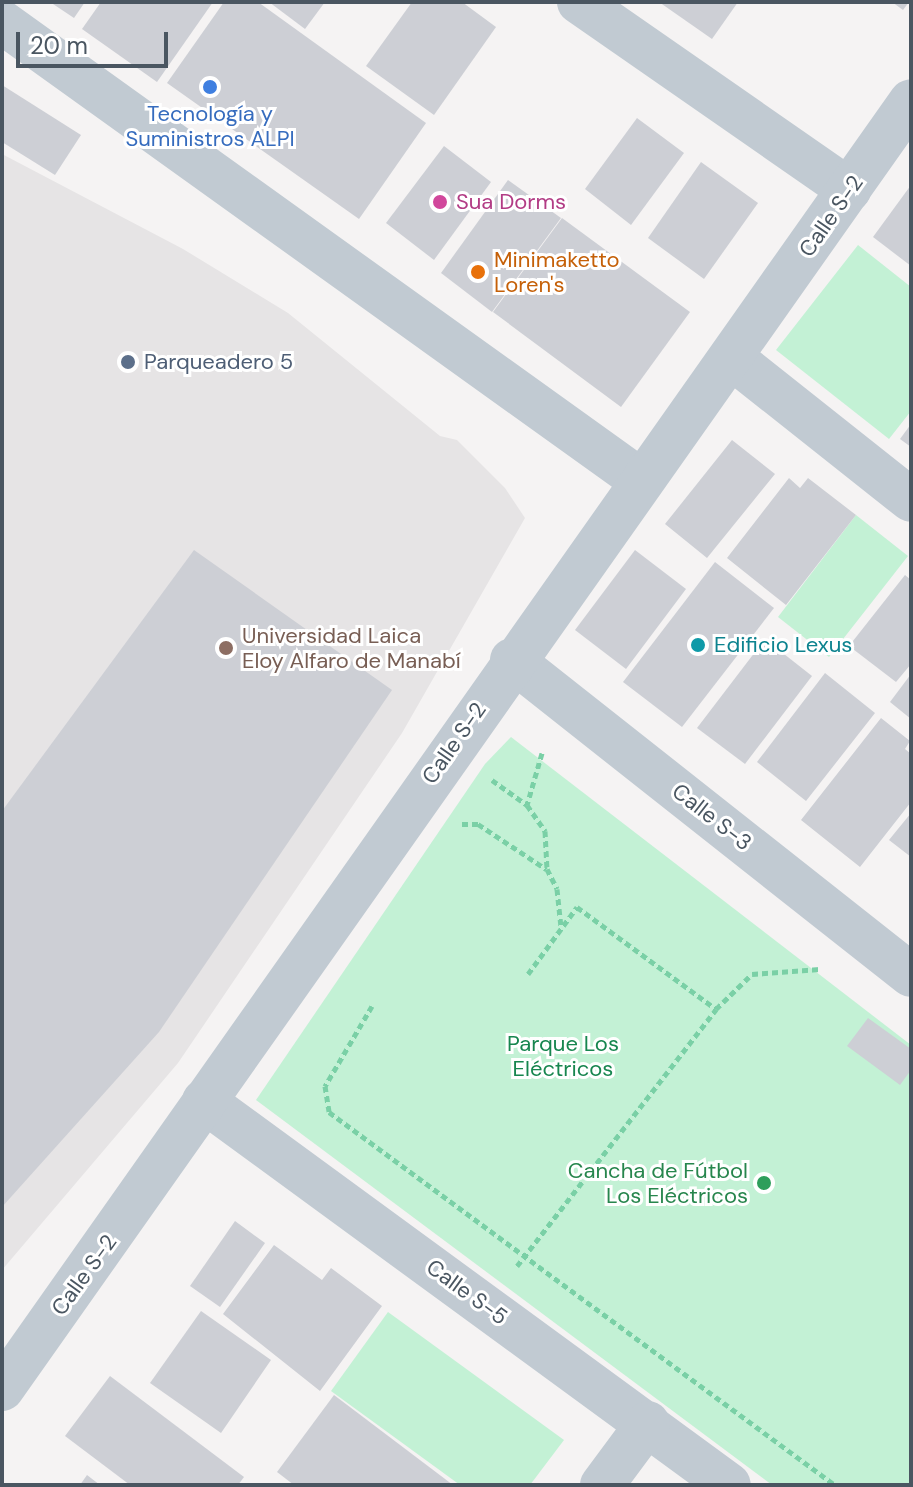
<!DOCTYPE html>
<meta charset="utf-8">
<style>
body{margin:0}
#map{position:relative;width:913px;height:1487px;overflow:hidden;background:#f5f3f3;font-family:"DM Sans",sans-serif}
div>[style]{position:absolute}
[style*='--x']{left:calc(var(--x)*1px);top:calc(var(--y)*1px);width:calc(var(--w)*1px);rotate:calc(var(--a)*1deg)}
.education>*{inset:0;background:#e6e4e5}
.green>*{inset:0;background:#c3f1d5}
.building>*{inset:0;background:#cdcfd5}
.path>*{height:5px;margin-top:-2.5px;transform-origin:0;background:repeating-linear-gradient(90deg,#7ad0a6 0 6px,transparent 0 10px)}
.minor>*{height:44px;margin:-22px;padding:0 22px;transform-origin:22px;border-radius:22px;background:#c1cad2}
.dots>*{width:22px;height:22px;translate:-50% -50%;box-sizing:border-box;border:4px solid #fff;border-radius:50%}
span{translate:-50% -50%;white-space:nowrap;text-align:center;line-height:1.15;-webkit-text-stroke:6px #fff;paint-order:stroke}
.shop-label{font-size:22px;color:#366cbe}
.hotel-label{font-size:22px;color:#b23c85}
.left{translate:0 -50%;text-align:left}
.street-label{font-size:22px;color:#4a5661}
.food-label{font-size:22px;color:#c56008}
.service-label{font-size:22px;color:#4e5e75}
.education-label{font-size:22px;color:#785e54}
.culture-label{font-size:22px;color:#0d838f}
.park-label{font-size:22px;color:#17864f}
.leisure-label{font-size:22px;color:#27864d}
.right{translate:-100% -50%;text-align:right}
.frame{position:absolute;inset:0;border:4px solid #4a5661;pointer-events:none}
.scale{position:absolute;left:16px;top:32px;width:152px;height:36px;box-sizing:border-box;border:4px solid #4a5661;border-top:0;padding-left:10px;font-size:24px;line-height:28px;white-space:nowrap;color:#4a5661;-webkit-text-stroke:6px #fff;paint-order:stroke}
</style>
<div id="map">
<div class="education">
<div style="clip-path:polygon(2px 154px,183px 249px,288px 313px,440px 436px,457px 440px,505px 488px,525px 518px,402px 733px,178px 1063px,2px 1270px)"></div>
</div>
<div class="green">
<div style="clip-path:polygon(858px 245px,911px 287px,911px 411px,889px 439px,776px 350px)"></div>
<div style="clip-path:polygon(856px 515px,908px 556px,829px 657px,778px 617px)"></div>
<div style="clip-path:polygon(511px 737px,911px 1045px,911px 1485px,772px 1485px,256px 1100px,485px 764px)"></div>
<div style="clip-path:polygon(388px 1312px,564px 1440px,530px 1485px,460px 1485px,331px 1391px)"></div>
</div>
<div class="building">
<div style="clip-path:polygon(50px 2px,85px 2px,74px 18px)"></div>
<div style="clip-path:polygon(101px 2px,213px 2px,157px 82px,82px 29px)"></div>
<div style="clip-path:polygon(224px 2px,258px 2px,426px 123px,359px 219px,167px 83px)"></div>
<div style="clip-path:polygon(269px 2px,325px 2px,305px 29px)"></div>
<div style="clip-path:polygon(412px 2px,462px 2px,496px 27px,434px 115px,366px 66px)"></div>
<div style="clip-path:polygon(659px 2px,738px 2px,712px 39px)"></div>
<div style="clip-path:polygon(892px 2px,909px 2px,903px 10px)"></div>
<div style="clip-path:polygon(2px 85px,81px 135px,55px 175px,2px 142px)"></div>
<div style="clip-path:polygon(637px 118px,684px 153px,631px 225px,585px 189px)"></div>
<div style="clip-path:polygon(444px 146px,491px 182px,434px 260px,386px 223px)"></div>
<div style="clip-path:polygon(701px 162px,758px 203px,704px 279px,648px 238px)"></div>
<div style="clip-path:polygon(508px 180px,561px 218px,492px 312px,441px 273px)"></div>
<div style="clip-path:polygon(911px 185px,911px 266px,873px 237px)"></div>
<div style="clip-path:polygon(562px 218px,690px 312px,621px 407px,493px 312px)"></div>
<div style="clip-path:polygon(911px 424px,911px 447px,900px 439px)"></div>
<div style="clip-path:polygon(732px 440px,775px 474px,707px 558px,665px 524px)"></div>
<div style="clip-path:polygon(789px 478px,800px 488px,808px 478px,856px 515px,786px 605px,727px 558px)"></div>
<div style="clip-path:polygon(194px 550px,392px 690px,159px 1032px,2px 1207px,2px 811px)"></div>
<div style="clip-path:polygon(635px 550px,686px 589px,626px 669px,575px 630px)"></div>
<div style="clip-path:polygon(715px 562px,774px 608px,682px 727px,623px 682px)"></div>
<div style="clip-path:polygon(905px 575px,911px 580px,911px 664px,896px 682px,849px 646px)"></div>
<div style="clip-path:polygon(765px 639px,812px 676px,745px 764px,697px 728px)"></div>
<div style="clip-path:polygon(825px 673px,875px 713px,806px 801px,757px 762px)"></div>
<div style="clip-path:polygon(911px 674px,911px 719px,890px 702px)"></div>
<div style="clip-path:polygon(881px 718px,910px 741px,905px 749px,911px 754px,911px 802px,860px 867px,801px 820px)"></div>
<div style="clip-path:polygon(911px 813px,911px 857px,889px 840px)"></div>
<div style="clip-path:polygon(868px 1018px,911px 1049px,911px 1070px,900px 1085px,847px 1046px)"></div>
<div style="clip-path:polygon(235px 1221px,265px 1243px,220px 1307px,190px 1286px)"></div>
<div style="clip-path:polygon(274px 1245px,322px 1280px,331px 1268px,382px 1306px,320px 1391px,223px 1314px)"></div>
<div style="clip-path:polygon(201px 1311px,271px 1360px,221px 1433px,150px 1383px)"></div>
<div style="clip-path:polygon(110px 1376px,244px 1477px,238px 1485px,130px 1485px,65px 1436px)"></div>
<div style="clip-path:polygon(334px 1395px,453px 1485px,294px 1485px,277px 1472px)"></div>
<div style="clip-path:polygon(87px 1475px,100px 1485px,80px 1485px)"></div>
</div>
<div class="path">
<div style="--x:542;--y:753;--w:54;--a:106.1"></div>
<div style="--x:527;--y:805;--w:32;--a:55"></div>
<div style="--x:545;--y:831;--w:38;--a:87"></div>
<div style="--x:547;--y:869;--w:22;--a:63"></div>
<div style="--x:557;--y:889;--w:39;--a:84"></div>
<div style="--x:492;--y:780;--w:43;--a:35.5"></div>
<div style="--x:462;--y:824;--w:16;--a:0"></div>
<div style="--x:478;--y:824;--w:82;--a:33.5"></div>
<div style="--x:528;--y:974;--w:83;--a:-53.8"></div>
<div style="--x:577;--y:907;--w:172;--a:36.3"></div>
<div style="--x:372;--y:1006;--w:93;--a:120.4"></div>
<div style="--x:325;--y:1086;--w:26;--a:81"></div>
<div style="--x:329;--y:1112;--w:629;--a:36.4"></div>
<div style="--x:517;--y:1266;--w:325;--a:-52.2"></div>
<div style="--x:716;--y:1009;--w:50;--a:-44.2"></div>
<div style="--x:752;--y:974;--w:68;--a:-4.2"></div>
</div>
<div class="minor">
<div style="--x:579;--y:2;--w:329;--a:34.8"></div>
<div style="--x:2;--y:22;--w:785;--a:35.67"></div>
<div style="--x:732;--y:358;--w:228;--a:38.4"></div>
<div style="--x:512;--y:660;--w:508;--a:38.29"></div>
<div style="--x:204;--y:1101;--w:650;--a:36.18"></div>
<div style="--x:2;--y:1389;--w:1576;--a:-54.79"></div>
<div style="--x:602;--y:1485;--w:77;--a:-53.4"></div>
</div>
<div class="dots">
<div style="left:210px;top:87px;background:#3f7fe0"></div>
<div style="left:440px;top:202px;background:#d1479c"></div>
<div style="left:478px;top:272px;background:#e8710a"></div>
<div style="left:128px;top:362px;background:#5c6f8a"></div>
<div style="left:698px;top:645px;background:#0f9aa8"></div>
<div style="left:226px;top:648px;background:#8d6e63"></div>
<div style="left:764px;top:1183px;background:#2e9e5b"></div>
</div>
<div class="shop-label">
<span style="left:210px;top:126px">Tecnología y<br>Suministros ALPI</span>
</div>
<div class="hotel-label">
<span class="left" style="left:456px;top:202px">Sua Dorms</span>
</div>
<div class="street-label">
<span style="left:831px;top:216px;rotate:-55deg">Calle S-2</span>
<span style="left:454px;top:743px;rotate:-55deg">Calle S-2</span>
<span style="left:712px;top:817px;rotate:38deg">Calle S-3</span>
<span style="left:84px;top:1275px;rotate:-54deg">Calle S-2</span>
<span style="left:467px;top:1292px;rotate:36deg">Calle S-5</span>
</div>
<div class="food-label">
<span class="left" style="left:494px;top:272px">Minimaketto<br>Loren's</span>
</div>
<div class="service-label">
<span class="left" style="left:144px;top:362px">Parqueadero 5</span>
</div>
<div class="education-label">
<span class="left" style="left:242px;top:648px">Universidad Laica<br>Eloy Alfaro de Manabí</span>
</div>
<div class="culture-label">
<span class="left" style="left:714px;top:645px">Edificio Lexus</span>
</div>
<div class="park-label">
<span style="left:563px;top:1056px">Parque Los<br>Eléctricos</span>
</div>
<div class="leisure-label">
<span class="right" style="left:748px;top:1183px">Cancha de Fútbol<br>Los Eléctricos</span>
</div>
<div class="frame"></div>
<div class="scale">20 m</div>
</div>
